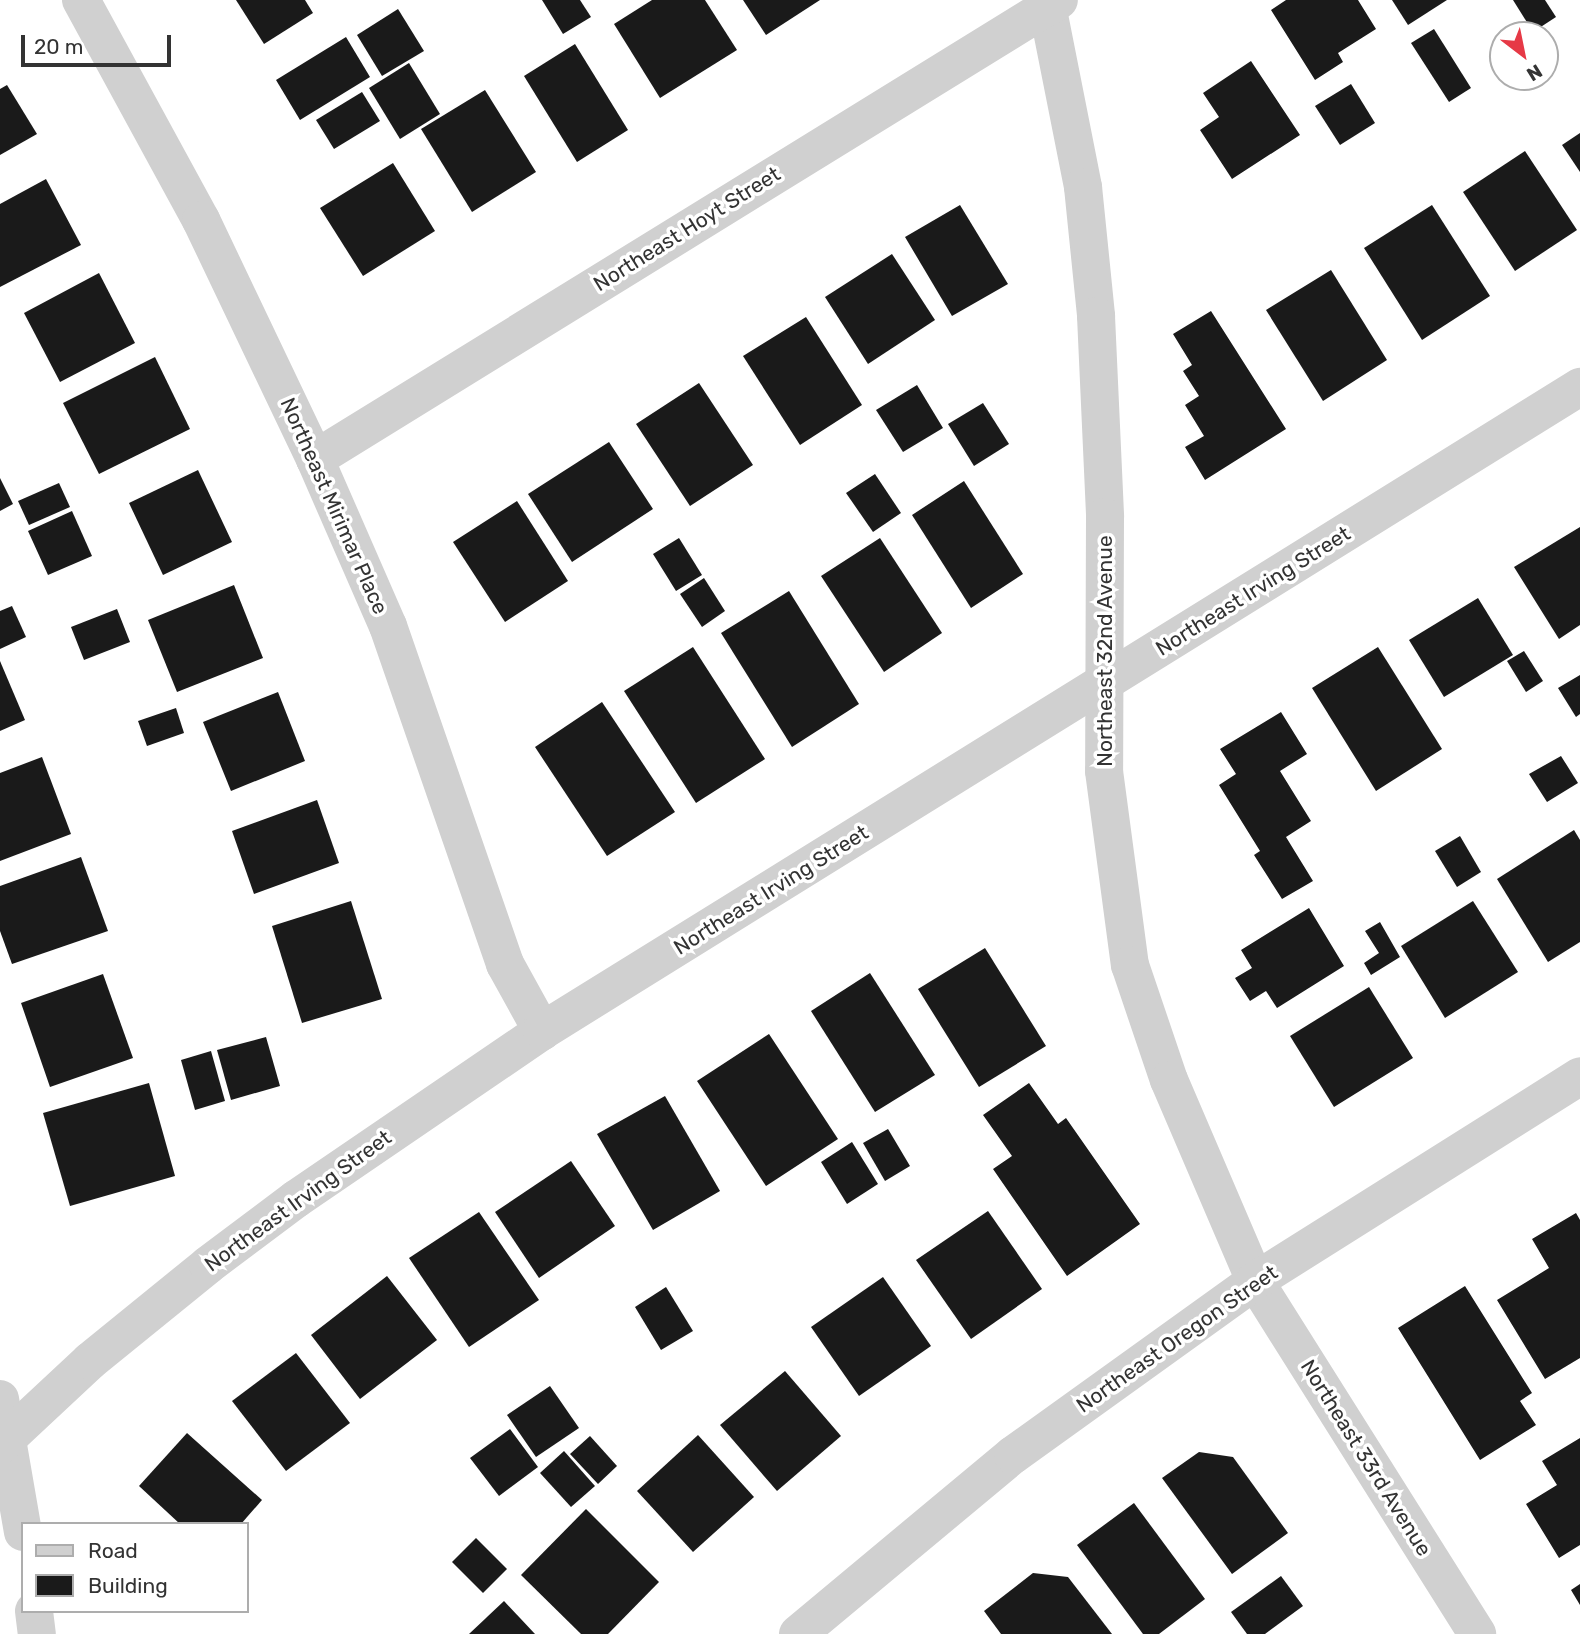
<!DOCTYPE html>
<style>
body{margin:0}
#map{position:relative;width:1580px;height:1634px;overflow:hidden;background:#fff;font-family:Rubik,sans-serif}
div>[style]{position:absolute}
[style*='--x']{left:calc(var(--x)*1px);top:calc(var(--y)*1px);width:calc(var(--w)*1px);rotate:calc(var(--a)*1deg)}
.building>*{inset:0;background:#1a1a1a}
.minor>*{height:38px;margin:-19px;padding:0 19px;transform-origin:19px;border-radius:19px;background:#d0d0d0}
span{translate:-50% -50%;white-space:nowrap;text-align:center;line-height:1.15;-webkit-text-stroke:7px #fff;paint-order:stroke}
.street-label{font-size:21px;color:#333}
.legend{position:absolute;left:21px;top:1522px;width:228px;height:91px;box-sizing:border-box;background:#fff;border:2px solid #adadad;margin:0;padding:9px 12px;list-style:none;font-size:21px;color:#333}
.legend li{display:flex;align-items:center;gap:14px;height:35px}
.legend b{width:35px;border:2px solid #adadad}
.north{position:absolute;left:1489px;top:21px;width:70px;height:70px;box-sizing:border-box;background:#fff;border:2px solid #adadad;border-radius:50%;rotate:148deg;font-size:19px;font-weight:700;line-height:28px;text-align:center;color:#333}
.north::after{content:'';display:block;margin:auto;width:24px;height:32px;background:#e63946;clip-path:polygon(50% 0,100% 100%,50% 72%,0 100%)}
.scale{position:absolute;left:21px;top:35px;width:150px;height:32px;box-sizing:border-box;border:4px solid #333;border-top:0;padding-left:9px;font-size:21px;line-height:24px;white-space:nowrap;color:#333;-webkit-text-stroke:5px #fff;paint-order:stroke}
</style>
<div id="map">
<div class="building">
<div style="clip-path:polygon(236px 0,305px 0,313px 13px,264px 44px)"></div>
<div style="clip-path:polygon(542px 0,580px 0,591px 17px,563px 34px)"></div>
<div style="clip-path:polygon(652px 0,705px 0,737px 50px,660px 98px,614px 24px)"></div>
<div style="clip-path:polygon(743px 0,820px 0,766px 35px)"></div>
<div style="clip-path:polygon(1286px 0,1358px 0,1376px 29px,1338px 53px,1343px 62px,1315px 80px,1271px 10px)"></div>
<div style="clip-path:polygon(1392px 0,1447px 0,1408px 25px)"></div>
<div style="clip-path:polygon(1513px 0,1545px 0,1556px 17px,1533px 32px)"></div>
<div style="clip-path:polygon(398px 9px,424px 51px,382px 76px,357px 35px)"></div>
<div style="clip-path:polygon(1434px 29px,1471px 88px,1449px 102px,1411px 43px)"></div>
<div style="clip-path:polygon(346px 37px,370px 77px,300px 120px,276px 80px)"></div>
<div style="clip-path:polygon(575px 44px,628px 130px,577px 162px,524px 76px)"></div>
<div style="clip-path:polygon(1251px 61px,1300px 135px,1232px 179px,1200px 130px,1219px 117px,1203px 93px)"></div>
<div style="clip-path:polygon(409px 63px,440px 114px,400px 139px,369px 88px)"></div>
<div style="clip-path:polygon(1351px 84px,1375px 123px,1340px 145px,1315px 106px)"></div>
<div style="clip-path:polygon(7px 85px,37px 134px,0 155px,0 89px)"></div>
<div style="clip-path:polygon(485px 90px,536px 172px,472px 212px,421px 129px)"></div>
<div style="clip-path:polygon(362px 92px,380px 121px,334px 149px,316px 120px)"></div>
<div style="clip-path:polygon(1580px 133px,1580px 172px,1562px 145px)"></div>
<div style="clip-path:polygon(1525px 151px,1577px 230px,1515px 271px,1463px 192px)"></div>
<div style="clip-path:polygon(393px 163px,435px 231px,363px 276px,320px 208px)"></div>
<div style="clip-path:polygon(46px 179px,81px 245px,0 287px,0 204px)"></div>
<div style="clip-path:polygon(960px 205px,1008px 284px,952px 316px,905px 237px)"></div>
<div style="clip-path:polygon(1432px 205px,1490px 296px,1422px 340px,1364px 248px)"></div>
<div style="clip-path:polygon(892px 254px,935px 320px,868px 364px,825px 297px)"></div>
<div style="clip-path:polygon(1331px 270px,1387px 360px,1323px 401px,1266px 310px)"></div>
<div style="clip-path:polygon(99px 273px,135px 343px,60px 382px,24px 313px)"></div>
<div style="clip-path:polygon(1211px 311px,1286px 429px,1205px 480px,1185px 447px,1204px 436px,1185px 405px,1199px 396px,1183px 371px,1192px 365px,1173px 334px)"></div>
<div style="clip-path:polygon(806px 317px,862px 405px,800px 445px,743px 356px)"></div>
<div style="clip-path:polygon(155px 357px,190px 429px,99px 474px,63px 403px)"></div>
<div style="clip-path:polygon(699px 383px,753px 465px,690px 506px,636px 424px)"></div>
<div style="clip-path:polygon(917px 385px,943px 428px,903px 452px,876px 410px)"></div>
<div style="clip-path:polygon(983px 403px,1009px 444px,974px 466px,948px 424px)"></div>
<div style="clip-path:polygon(609px 442px,653px 509px,572px 562px,528px 494px)"></div>
<div style="clip-path:polygon(198px 470px,232px 542px,163px 575px,129px 503px)"></div>
<div style="clip-path:polygon(875px 474px,901px 513px,873px 532px,846px 493px)"></div>
<div style="clip-path:polygon(0 478px,13px 504px,0 511px)"></div>
<div style="clip-path:polygon(964px 481px,1023px 574px,971px 608px,912px 515px)"></div>
<div style="clip-path:polygon(59px 483px,70px 507px,29px 525px,18px 501px)"></div>
<div style="clip-path:polygon(517px 501px,568px 581px,505px 622px,453px 542px)"></div>
<div style="clip-path:polygon(72px 511px,92px 556px,48px 575px,28px 531px)"></div>
<div style="clip-path:polygon(1580px 527px,1580px 625px,1559px 639px,1514px 567px)"></div>
<div style="clip-path:polygon(679px 538px,702px 575px,676px 591px,653px 554px)"></div>
<div style="clip-path:polygon(880px 538px,942px 633px,884px 672px,821px 576px)"></div>
<div style="clip-path:polygon(704px 578px,725px 611px,702px 627px,680px 594px)"></div>
<div style="clip-path:polygon(234px 585px,263px 658px,177px 692px,148px 620px)"></div>
<div style="clip-path:polygon(789px 591px,859px 704px,792px 747px,721px 633px)"></div>
<div style="clip-path:polygon(1478px 598px,1513px 655px,1444px 697px,1409px 640px)"></div>
<div style="clip-path:polygon(12px 606px,26px 637px,0 649px,0 611px)"></div>
<div style="clip-path:polygon(117px 609px,130px 642px,84px 660px,71px 627px)"></div>
<div style="clip-path:polygon(693px 647px,765px 759px,696px 803px,624px 691px)"></div>
<div style="clip-path:polygon(1378px 647px,1442px 749px,1376px 791px,1312px 688px)"></div>
<div style="clip-path:polygon(1524px 651px,1543px 681px,1526px 692px,1507px 661px)"></div>
<div style="clip-path:polygon(0 661px,25px 720px,0 731px)"></div>
<div style="clip-path:polygon(1580px 675px,1580px 714px,1576px 717px,1558px 688px)"></div>
<div style="clip-path:polygon(278px 692px,305px 761px,231px 791px,203px 722px)"></div>
<div style="clip-path:polygon(602px 702px,675px 812px,607px 856px,535px 747px)"></div>
<div style="clip-path:polygon(176px 708px,184px 733px,147px 746px,138px 721px)"></div>
<div style="clip-path:polygon(1281px 712px,1307px 754px,1280px 771px,1311px 821px,1286px 837px,1313px 881px,1282px 899px,1254px 855px,1260px 851px,1219px 785px,1236px 774px,1220px 749px)"></div>
<div style="clip-path:polygon(1561px 756px,1578px 783px,1547px 802px,1529px 774px)"></div>
<div style="clip-path:polygon(42px 757px,71px 834px,0 861px,0 773px)"></div>
<div style="clip-path:polygon(317px 800px,339px 863px,254px 894px,232px 831px)"></div>
<div style="clip-path:polygon(1574px 830px,1580px 840px,1580px 942px,1548px 962px,1497px 879px)"></div>
<div style="clip-path:polygon(1460px 836px,1481px 872px,1457px 887px,1435px 851px)"></div>
<div style="clip-path:polygon(81px 857px,108px 931px,12px 964px,0 931px,0 886px)"></div>
<div style="clip-path:polygon(351px 901px,382px 999px,302px 1023px,272px 926px)"></div>
<div style="clip-path:polygon(1473px 901px,1518px 972px,1445px 1018px,1401px 946px)"></div>
<div style="clip-path:polygon(1309px 908px,1344px 966px,1277px 1008px,1266px 991px,1250px 1001px,1235px 978px,1252px 968px,1241px 950px)"></div>
<div style="clip-path:polygon(1380px 922px,1400px 957px,1371px 975px,1364px 963px,1379px 953px,1365px 931px)"></div>
<div style="clip-path:polygon(985px 948px,1046px 1046px,979px 1087px,918px 989px)"></div>
<div style="clip-path:polygon(870px 973px,935px 1075px,875px 1112px,811px 1011px)"></div>
<div style="clip-path:polygon(103px 974px,133px 1058px,50px 1087px,21px 1003px)"></div>
<div style="clip-path:polygon(1369px 987px,1413px 1058px,1334px 1107px,1290px 1036px)"></div>
<div style="clip-path:polygon(769px 1034px,838px 1139px,766px 1186px,697px 1081px)"></div>
<div style="clip-path:polygon(266px 1037px,280px 1086px,231px 1100px,217px 1050px)"></div>
<div style="clip-path:polygon(211px 1051px,225px 1101px,195px 1110px,181px 1060px)"></div>
<div style="clip-path:polygon(149px 1083px,175px 1176px,70px 1206px,43px 1113px)"></div>
<div style="clip-path:polygon(1029px 1083px,1058px 1124px,1066px 1118px,1140px 1224px,1067px 1276px,993px 1169px,1012px 1156px,983px 1115px)"></div>
<div style="clip-path:polygon(665px 1096px,720px 1191px,653px 1230px,597px 1134px)"></div>
<div style="clip-path:polygon(888px 1129px,910px 1166px,885px 1181px,863px 1143px)"></div>
<div style="clip-path:polygon(852px 1142px,878px 1184px,847px 1204px,821px 1162px)"></div>
<div style="clip-path:polygon(571px 1161px,615px 1226px,539px 1278px,495px 1212px)"></div>
<div style="clip-path:polygon(988px 1211px,1042px 1289px,971px 1339px,916px 1260px)"></div>
<div style="clip-path:polygon(479px 1212px,539px 1300px,469px 1347px,409px 1258px)"></div>
<div style="clip-path:polygon(1576px 1213px,1580px 1220px,1580px 1358px,1545px 1379px,1497px 1300px,1549px 1268px,1532px 1239px)"></div>
<div style="clip-path:polygon(387px 1276px,437px 1340px,360px 1399px,311px 1335px)"></div>
<div style="clip-path:polygon(883px 1277px,931px 1346px,859px 1396px,811px 1327px)"></div>
<div style="clip-path:polygon(1465px 1286px,1532px 1393px,1520px 1401px,1536px 1425px,1480px 1460px,1398px 1328px)"></div>
<div style="clip-path:polygon(666px 1287px,693px 1331px,661px 1350px,635px 1307px)"></div>
<div style="clip-path:polygon(296px 1353px,350px 1423px,286px 1471px,232px 1401px)"></div>
<div style="clip-path:polygon(785px 1371px,841px 1436px,777px 1491px,720px 1425px)"></div>
<div style="clip-path:polygon(550px 1386px,579px 1428px,536px 1457px,507px 1415px)"></div>
<div style="clip-path:polygon(510px 1429px,538px 1467px,499px 1496px,470px 1458px)"></div>
<div style="clip-path:polygon(187px 1433px,262px 1500px,241px 1524px,180px 1524px,139px 1486px)"></div>
<div style="clip-path:polygon(698px 1435px,754px 1497px,693px 1552px,637px 1491px)"></div>
<div style="clip-path:polygon(590px 1436px,617px 1466px,598px 1484px,570px 1454px)"></div>
<div style="clip-path:polygon(1580px 1438px,1580px 1545px,1559px 1558px,1526px 1504px,1557px 1485px,1542px 1461px)"></div>
<div style="clip-path:polygon(564px 1451px,595px 1486px,571px 1507px,540px 1473px)"></div>
<div style="clip-path:polygon(1199px 1452px,1233px 1457px,1288px 1533px,1232px 1574px,1162px 1478px)"></div>
<div style="clip-path:polygon(1134px 1503px,1205px 1599px,1159px 1634px,1143px 1634px,1077px 1545px)"></div>
<div style="clip-path:polygon(586px 1509px,659px 1582px,608px 1634px,581px 1634px,521px 1575px)"></div>
<div style="clip-path:polygon(476px 1538px,507px 1569px,483px 1593px,452px 1562px)"></div>
<div style="clip-path:polygon(1033px 1573px,1068px 1577px,1112px 1634px,1001px 1634px,984px 1611px)"></div>
<div style="clip-path:polygon(1281px 1576px,1303px 1606px,1265px 1634px,1247px 1634px,1231px 1612px)"></div>
<div style="clip-path:polygon(1580px 1584px,1580px 1605px,1571px 1590px)"></div>
<div style="clip-path:polygon(504px 1601px,535px 1634px,469px 1634px)"></div>
</div>
<div class="minor">
<div style="--x:81;--y:0;--w:251;--a:61.4"></div>
<div style="--x:201;--y:220;--w:265;--a:64.5"></div>
<div style="--x:315;--y:459;--w:182;--a:66.4"></div>
<div style="--x:388;--y:626;--w:358;--a:70.9"></div>
<div style="--x:505;--y:964;--w:77;--a:61.1"></div>
<div style="--x:1046;--y:0;--w:191;--a:78.8"></div>
<div style="--x:1083;--y:187;--w:130;--a:84.2"></div>
<div style="--x:1096;--y:316;--w:201;--a:87.4"></div>
<div style="--x:1105;--y:517;--w:254;--a:90.2"></div>
<div style="--x:1104;--y:771;--w:196;--a:82.4"></div>
<div style="--x:1130;--y:965;--w:121;--a:71.3"></div>
<div style="--x:1169;--y:1080;--w:219;--a:66.8"></div>
<div style="--x:1255;--y:1281;--w:417;--a:57.8"></div>
<div style="--x:315;--y:459;--w:874;--a:-31.67"></div>
<div style="--x:0;--y:1399;--w:135;--a:80.2"></div>
<div style="--x:0;--y:1445;--w:123;--a:-43"></div>
<div style="--x:90;--y:1361;--w:152;--a:-39.1"></div>
<div style="--x:208;--y:1265;--w:110;--a:-36.9"></div>
<div style="--x:296;--y:1199;--w:298;--a:-34.3"></div>
<div style="--x:542;--y:1031;--w:1222;--a:-31.82"></div>
<div style="--x:34;--y:1611;--w:23;--a:83"></div>
<div style="--x:798;--y:1634;--w:280;--a:-39.8"></div>
<div style="--x:1013;--y:1455;--w:298;--a:-35.7"></div>
<div style="--x:1255;--y:1281;--w:384;--a:-32.2"></div>
</div>
<div class="street-label">
<span style="left:687px;top:229px;rotate:-32deg">Northeast Hoyt Street</span>
<span style="left:334px;top:506px;rotate:66deg">Northeast Mirimar Place</span>
<span style="left:1253px;top:591px;rotate:-32deg">Northeast Irving Street</span>
<span style="left:1105px;top:651px;rotate:-90deg">Northeast 32nd Avenue</span>
<span style="left:771px;top:890px;rotate:-32deg">Northeast Irving Street</span>
<span style="left:298px;top:1201px;rotate:-36deg">Northeast Irving Street</span>
<span style="left:1177px;top:1339px;rotate:-35deg">Northeast Oregon Street</span>
<span style="left:1366px;top:1458px;rotate:58deg">Northeast 33rd Avenue</span>
</div>
<ul class="legend">
<li><b style="height:9px;background:#d0d0d0"></b>Road</li>
<li><b style="height:19px;background:#1a1a1a"></b>Building</li>
</ul>
<div class="north">N</div>
<div class="scale">20 m</div>
</div>
